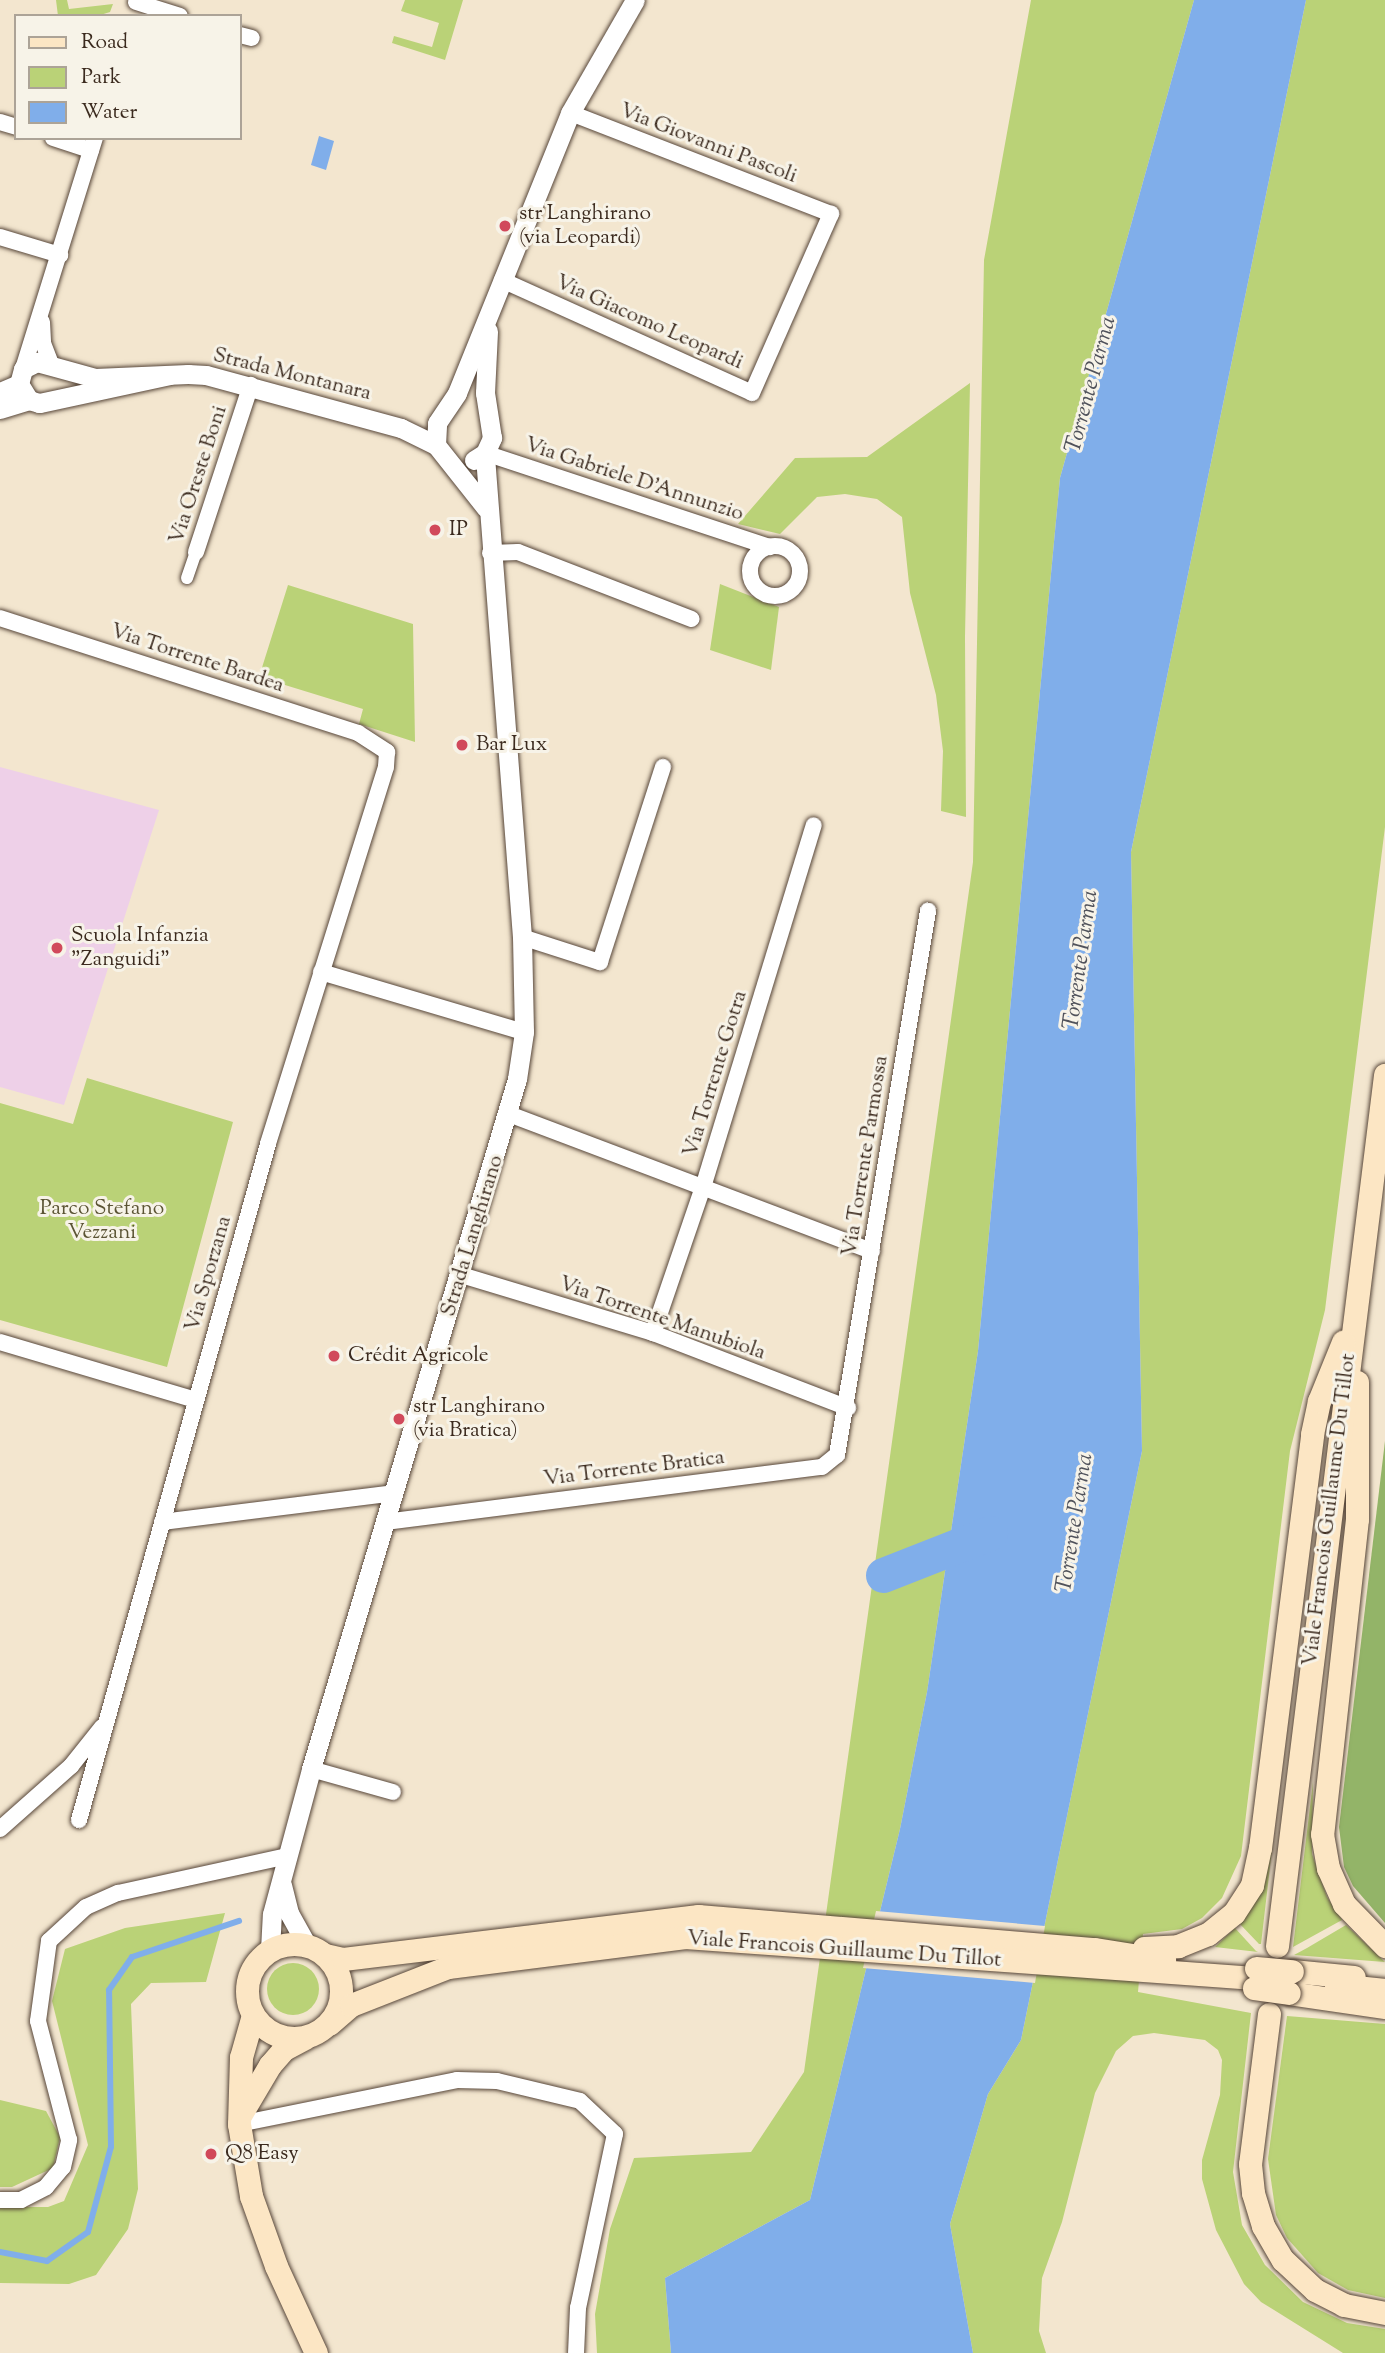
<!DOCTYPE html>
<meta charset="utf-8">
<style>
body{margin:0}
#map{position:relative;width:1385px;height:2353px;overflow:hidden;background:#f3e6cf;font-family:"Sorts Mill Goudy",serif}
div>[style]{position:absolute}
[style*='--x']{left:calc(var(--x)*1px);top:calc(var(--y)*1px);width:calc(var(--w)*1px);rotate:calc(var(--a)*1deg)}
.built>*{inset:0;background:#eed0e8}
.green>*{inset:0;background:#bad277}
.round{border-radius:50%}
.forest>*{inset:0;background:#93b468}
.water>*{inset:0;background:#80aeea}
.pier>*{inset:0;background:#f3e6cf}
.stream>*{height:6px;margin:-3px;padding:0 3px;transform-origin:3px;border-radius:3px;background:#80aeea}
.river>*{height:35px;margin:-17.5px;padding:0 17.5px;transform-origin:17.5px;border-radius:17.5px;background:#80aeea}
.roads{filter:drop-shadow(0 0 2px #574639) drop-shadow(0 0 2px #574639)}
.pedestrian>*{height:12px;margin:-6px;padding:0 6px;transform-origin:6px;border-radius:6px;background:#fff}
.minor>*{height:16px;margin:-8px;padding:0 8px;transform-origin:8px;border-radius:8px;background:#fff}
.minor>.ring{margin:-8px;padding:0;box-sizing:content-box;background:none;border:16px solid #fff;border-radius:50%}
.tertiary>*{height:19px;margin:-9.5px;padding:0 9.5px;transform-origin:9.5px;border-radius:9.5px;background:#fff}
.secondary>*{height:23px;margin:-11.5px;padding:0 11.5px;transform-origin:11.5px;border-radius:11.5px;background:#fce6c4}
.secondary>.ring{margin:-11.5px;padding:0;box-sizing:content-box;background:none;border:23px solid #fce6c4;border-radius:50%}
.bridges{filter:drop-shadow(0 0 2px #574639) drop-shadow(0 0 2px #574639)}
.secondary-bridge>*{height:23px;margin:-11.5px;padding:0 11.5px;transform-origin:11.5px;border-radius:11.5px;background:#fce6c4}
.dots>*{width:19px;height:19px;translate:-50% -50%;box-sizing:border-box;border:4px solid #f7f3e8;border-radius:50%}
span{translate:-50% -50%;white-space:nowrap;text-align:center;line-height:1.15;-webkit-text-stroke:6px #f7f3e8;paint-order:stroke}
.street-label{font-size:21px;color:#3b2a1e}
.poi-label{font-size:21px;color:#3b2a1e}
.left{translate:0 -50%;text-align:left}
.park-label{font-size:21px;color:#5b5434}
.water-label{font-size:23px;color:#50525b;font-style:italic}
.legend{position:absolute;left:14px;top:14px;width:228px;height:126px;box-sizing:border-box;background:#f7f3e8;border:2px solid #aca397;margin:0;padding:9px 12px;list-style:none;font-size:21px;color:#3b2a1e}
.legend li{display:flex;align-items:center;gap:14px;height:35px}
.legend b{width:35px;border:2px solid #aca397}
</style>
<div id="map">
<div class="built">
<div style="clip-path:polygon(0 767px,159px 810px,64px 1105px,0 1087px)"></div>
</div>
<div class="green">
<div style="clip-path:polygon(56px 0,67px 0,69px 9px,113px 4px,110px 12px,97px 16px,58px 16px)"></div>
<div style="clip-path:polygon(405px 0,463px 0,445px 60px,392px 43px,394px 36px,432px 47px,439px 23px,401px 11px)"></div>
<div style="clip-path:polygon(1031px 0,1194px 0,1060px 478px,978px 1351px,927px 1692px,900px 1829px,810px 2200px,665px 2278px,671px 2353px,597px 2353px,595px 2314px,610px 2229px,634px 2158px,751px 2152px,804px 2072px,973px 862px,984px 260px)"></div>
<div style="clip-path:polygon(1306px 0,1385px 0,1385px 827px,1325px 1310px,1290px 1451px,1241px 1856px,1222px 1898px,1202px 1918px,1182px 1929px,1143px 1934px,1138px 1992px,1251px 2013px,1233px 2172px,1242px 2225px,1265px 2265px,1303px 2302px,1347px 2323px,1385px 2329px,1385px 2353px,1343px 2353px,1261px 2302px,1244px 2284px,1216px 2230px,1202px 2179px,1202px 2160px,1220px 2095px,1222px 2060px,1218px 2050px,1205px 2040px,1154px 2033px,1133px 2036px,1116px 2051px,1095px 2093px,1062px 2222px,1042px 2278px,1039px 2331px,1046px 2353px,973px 2353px,950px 2224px,988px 2094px,1021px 2040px,1142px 1451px,1131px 852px)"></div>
<div style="clip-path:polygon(970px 383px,965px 637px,966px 817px,941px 811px,943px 751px,936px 695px,910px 593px,902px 517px,877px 499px,845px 494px,817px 497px,780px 534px,738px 524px,795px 458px,867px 457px)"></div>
<div style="clip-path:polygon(720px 584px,779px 607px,771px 670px,710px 650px)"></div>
<div style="clip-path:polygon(288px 585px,413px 624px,415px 742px,359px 724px,363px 709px,259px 677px)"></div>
<div style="clip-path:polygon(87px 1078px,233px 1122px,167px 1367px,0 1320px,0 1103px,73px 1124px)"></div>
<div style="clip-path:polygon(1313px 1782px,1312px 1854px,1327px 1897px,1342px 1920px,1293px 1947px)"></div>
<div style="clip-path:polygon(1273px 1841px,1261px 1944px,1259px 1944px,1239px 1923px,1263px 1884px)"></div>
<div style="clip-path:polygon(225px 1913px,206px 1982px,151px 1983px,131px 2004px,138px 2189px,128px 2229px,96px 2275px,69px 2284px,0 2283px,0 2207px,48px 2207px,64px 2201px,88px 2145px,52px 2001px,65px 1949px,125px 1928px)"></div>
<div style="clip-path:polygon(1346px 1925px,1385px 1962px,1294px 1955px,1307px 1948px)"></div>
<div style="clip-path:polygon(1235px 1928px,1256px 1951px,1258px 1952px,1215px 1947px)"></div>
<div class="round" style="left:267px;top:1963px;width:52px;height:52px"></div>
<div style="clip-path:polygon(1287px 2016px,1385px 2024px,1385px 2298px,1348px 2290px,1318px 2273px,1287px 2238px,1276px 2215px,1268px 2159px)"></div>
<div style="clip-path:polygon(0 2100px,46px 2111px,60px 2137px,53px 2168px,12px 2187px,0 2187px)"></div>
</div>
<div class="forest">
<div style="clip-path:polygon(1385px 1441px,1385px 1923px,1353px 1886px,1344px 1867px,1339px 1827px)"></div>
</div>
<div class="water">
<div style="clip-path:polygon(1194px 0,1306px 0,1131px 852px,1142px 1451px,1021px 2040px,988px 2094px,950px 2224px,973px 2353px,671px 2353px,665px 2278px,810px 2200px,900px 1829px,927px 1692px,978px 1351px,1060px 478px)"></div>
<div style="clip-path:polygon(319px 136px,334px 141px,326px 170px,311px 165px)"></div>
</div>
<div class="pier">
<div style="clip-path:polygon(876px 1911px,1045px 1926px,1035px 1983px,863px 1968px)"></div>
</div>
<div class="stream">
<div style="--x:0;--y:2252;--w:48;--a:10.8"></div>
<div style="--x:47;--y:2261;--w:50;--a:-35.3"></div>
<div style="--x:88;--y:2232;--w:88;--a:-74.9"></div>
<div style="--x:111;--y:2147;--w:157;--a:-90.7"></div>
<div style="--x:109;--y:1990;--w:40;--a:-55.1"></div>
<div style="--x:132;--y:1957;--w:113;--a:-18.6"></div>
</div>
<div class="river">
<div style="--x:883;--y:1575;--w:115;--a:-21.4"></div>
</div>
<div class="roads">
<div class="pedestrian">
<div style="--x:187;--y:578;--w:28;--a:-71"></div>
</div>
<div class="minor">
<div style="--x:136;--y:2;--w:46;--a:17.7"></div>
<div style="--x:240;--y:35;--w:12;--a:14"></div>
<div style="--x:0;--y:122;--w:17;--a:17"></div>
<div style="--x:53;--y:138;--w:40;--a:18"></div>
<div style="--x:0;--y:237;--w:63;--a:16.7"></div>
<div style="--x:502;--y:280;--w:274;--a:24.3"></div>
<div style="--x:752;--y:393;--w:196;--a:-66.2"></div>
<div style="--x:831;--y:214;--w:280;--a:-158.8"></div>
<div style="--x:42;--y:322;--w:21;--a:87"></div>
<div style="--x:43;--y:343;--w:25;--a:69"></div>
<div style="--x:23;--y:369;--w:242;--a:-72.7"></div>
<div style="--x:485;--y:453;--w:300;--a:18.3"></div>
<div class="ring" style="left:750px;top:546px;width:34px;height:34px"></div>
<div style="--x:196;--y:552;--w:176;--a:-71.8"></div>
<div style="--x:490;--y:553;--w:28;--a:-2"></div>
<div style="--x:518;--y:552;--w:186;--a:21.1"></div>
<div style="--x:0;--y:618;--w:376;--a:17.8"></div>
<div style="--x:358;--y:733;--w:35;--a:33"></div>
<div style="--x:387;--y:752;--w:15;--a:94"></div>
<div style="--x:386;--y:767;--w:395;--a:107.4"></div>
<div style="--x:268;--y:1144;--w:702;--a:105.62"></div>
<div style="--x:522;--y:937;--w:82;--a:17.8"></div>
<div style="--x:600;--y:962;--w:205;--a:-72.1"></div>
<div style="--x:321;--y:972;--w:212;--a:16.5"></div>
<div style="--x:509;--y:1114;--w:388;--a:20.7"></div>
<div style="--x:461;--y:1275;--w:201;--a:16.8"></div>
<div style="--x:653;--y:1333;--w:209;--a:21"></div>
<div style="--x:653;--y:1333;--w:157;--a:-71.1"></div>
<div style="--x:704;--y:1184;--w:375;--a:-73"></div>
<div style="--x:0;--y:1342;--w:204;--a:16.5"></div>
<div style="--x:162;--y:1522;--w:235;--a:-7.1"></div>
<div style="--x:385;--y:1522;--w:440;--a:-7.2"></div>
<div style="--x:822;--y:1467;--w:19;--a:-39"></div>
<div style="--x:837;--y:1455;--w:552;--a:-80.5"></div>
<div style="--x:311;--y:1769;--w:85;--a:15.7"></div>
<div style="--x:0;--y:1829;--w:95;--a:-41.6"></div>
<div style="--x:71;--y:1766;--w:50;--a:-51.5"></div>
<div style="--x:239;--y:2124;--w:222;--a:-11.4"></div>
<div style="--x:457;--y:2080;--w:40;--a:1.4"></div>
<div style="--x:497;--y:2081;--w:85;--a:13.5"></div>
<div style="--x:580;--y:2101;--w:48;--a:43.3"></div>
<div style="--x:615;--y:2134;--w:178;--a:102"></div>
<div style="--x:578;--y:2308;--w:45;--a:92.5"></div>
<div style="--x:0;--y:2200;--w:21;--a:0"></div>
<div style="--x:21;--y:2200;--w:28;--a:-27"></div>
<div style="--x:46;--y:2187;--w:26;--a:-50"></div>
<div style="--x:63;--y:2167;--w:28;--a:-77"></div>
<div style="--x:69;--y:2140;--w:123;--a:-104.6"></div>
<div style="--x:38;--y:2021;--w:81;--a:-82.2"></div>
<div style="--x:49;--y:1941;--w:50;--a:-42.6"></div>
<div style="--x:86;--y:1907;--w:35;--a:-24"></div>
<div style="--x:118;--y:1893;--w:173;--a:-12.3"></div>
</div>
<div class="tertiary">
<div style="--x:170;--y:375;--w:134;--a:167.9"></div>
<div style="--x:39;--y:403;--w:10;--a:-163"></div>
<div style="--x:29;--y:400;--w:19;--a:-122"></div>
<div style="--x:19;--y:384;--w:16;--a:-75"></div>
<div style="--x:23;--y:369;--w:16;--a:-27"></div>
<div style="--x:37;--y:362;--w:60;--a:15.4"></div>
<div style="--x:95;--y:378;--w:93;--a:-2.5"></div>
<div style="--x:188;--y:374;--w:18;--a:3"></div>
<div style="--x:206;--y:375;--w:202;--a:15.2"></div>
<div style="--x:401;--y:428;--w:39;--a:26"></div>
<div style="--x:0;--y:392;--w:21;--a:-23"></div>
<div style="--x:0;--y:409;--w:30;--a:-17"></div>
<div style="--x:474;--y:460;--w:13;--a:-32"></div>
<div style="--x:485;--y:453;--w:17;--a:-65"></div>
<div style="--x:492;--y:438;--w:46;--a:-98.8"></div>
<div style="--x:485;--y:393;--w:62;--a:-87.2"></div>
<div style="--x:486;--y:508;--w:80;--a:-128.4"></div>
<div style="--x:436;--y:445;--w:22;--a:-87"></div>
<div style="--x:437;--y:423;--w:36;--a:-56"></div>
<div style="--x:457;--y:393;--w:302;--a:-68"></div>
<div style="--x:570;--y:113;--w:130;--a:-60.1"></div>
<div style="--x:282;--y:1885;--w:29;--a:76"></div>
<div style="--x:289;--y:1913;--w:37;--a:61"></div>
<div style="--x:270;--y:1950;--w:36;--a:-87"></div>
<div style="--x:272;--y:1914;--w:150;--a:-74.9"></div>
<div style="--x:311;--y:1769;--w:720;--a:-73.38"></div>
<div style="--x:517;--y:1079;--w:48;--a:-81.5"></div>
<div style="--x:524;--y:1032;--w:95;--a:-91.2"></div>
<div style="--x:522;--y:937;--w:485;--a:-94.4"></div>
</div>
<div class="secondary">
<div style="--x:1357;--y:1382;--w:137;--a:90"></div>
<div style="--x:1357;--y:1519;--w:317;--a:96.3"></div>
<div style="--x:1322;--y:1834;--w:35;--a:80"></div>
<div style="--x:1328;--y:1868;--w:39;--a:66"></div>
<div style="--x:1344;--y:1904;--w:59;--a:45.7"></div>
<div class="ring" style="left:247px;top:1944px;width:71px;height:71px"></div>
<div style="--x:1277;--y:1946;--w:878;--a:-82.93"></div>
<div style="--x:1144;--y:1948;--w:34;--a:-3"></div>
<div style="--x:1178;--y:1946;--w:32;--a:-22"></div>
<div style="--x:1208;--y:1934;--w:33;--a:-39"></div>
<div style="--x:1234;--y:1913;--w:33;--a:-57"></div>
<div style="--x:1252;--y:1885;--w:38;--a:-78"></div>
<div style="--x:1260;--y:1848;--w:417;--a:-82.8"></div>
<div style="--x:1312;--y:1434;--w:34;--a:-78"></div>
<div style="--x:1319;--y:1401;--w:64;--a:-67.9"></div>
<div style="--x:325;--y:1955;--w:18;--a:13"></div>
<div style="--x:343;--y:1959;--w:358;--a:-6.9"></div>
<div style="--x:698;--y:1916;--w:398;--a:4.8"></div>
<div style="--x:1095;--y:1949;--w:70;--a:9.1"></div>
<div style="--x:1292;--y:1971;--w:62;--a:5.5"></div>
<div style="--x:1336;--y:1985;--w:49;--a:5.8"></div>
<div style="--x:1289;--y:1993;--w:97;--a:8.3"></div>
<div style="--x:1269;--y:2014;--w:151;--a:97.2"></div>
<div style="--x:1250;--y:2164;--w:29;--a:84"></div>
<div style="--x:1253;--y:2193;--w:34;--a:73"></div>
<div style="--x:1263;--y:2226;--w:39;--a:60"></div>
<div style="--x:1283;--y:2260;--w:44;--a:43.2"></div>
<div style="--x:1315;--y:2290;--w:33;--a:27"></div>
<div style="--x:1344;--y:2305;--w:42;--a:11"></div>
<div style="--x:253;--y:2015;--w:44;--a:105.9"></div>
<div style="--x:241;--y:2057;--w:67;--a:91.7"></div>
<div style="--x:239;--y:2124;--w:73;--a:80.5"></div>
<div style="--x:251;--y:2196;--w:74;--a:70.3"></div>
<div style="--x:276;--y:2266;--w:96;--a:65.3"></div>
<div style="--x:329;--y:2024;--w:29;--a:-41"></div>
<div style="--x:351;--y:2005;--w:104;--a:-21.4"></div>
<div style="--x:448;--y:1967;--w:239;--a:-7.2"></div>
<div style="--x:685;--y:1937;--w:571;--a:4.11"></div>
<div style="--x:241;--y:2114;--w:57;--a:-59.4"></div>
<div style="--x:270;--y:2065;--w:21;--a:-49"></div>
<div style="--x:284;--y:2049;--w:24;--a:-28"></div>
</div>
</div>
<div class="bridges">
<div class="secondary-bridge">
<div style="--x:1256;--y:1968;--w:36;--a:5"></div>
<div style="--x:1254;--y:1988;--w:35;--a:8"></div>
</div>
</div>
<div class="dots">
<div style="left:505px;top:226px;background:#d1495b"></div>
<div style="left:435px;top:530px;background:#d1495b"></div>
<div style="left:462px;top:745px;background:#d1495b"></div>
<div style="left:57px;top:948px;background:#d1495b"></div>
<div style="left:334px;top:1356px;background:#d1495b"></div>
<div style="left:399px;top:1419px;background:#d1495b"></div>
<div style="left:211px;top:2154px;background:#d1495b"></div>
</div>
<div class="street-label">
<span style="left:708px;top:144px;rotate:21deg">Via Giovanni Pascoli</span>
<span style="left:649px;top:323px;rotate:24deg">Via Giacomo Leopardi</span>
<span style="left:292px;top:375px;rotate:14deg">Strada Montanara</span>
<span style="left:199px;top:475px;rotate:-72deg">Via Oreste Boni</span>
<span style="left:634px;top:480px;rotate:18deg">Via Gabriele D'Annunzio</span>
<span style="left:197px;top:659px;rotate:18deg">Via Torrente Bardea</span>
<span style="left:716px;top:1074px;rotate:-73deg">Via Torrente Gotra</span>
<span style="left:866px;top:1156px;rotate:-81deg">Via Torrente Parmossa</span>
<span style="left:473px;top:1236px;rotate:-73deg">Strada Langhirano</span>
<span style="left:209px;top:1274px;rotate:-74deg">Via Sporzana</span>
<span style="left:662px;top:1319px;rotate:19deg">Via Torrente Manubiola</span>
<span style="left:634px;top:1469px;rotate:-7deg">Via Torrente Bratica</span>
<span style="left:1330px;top:1510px;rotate:-83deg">Viale Francois Guillaume Du Tillot</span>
<span style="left:844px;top:1950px;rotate:4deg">Viale Francois Guillaume Du Tillot</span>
</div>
<div class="poi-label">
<span class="left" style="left:519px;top:226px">str Langhirano<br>(via Leopardi)</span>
<span class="left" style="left:449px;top:530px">IP</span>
<span class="left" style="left:476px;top:745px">Bar Lux</span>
<span class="left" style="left:71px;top:948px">Scuola Infanzia<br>"Zanguidi"</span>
<span class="left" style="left:348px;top:1356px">Crédit Agricole</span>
<span class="left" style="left:413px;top:1419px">str Langhirano<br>(via Bratica)</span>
<span class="left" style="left:225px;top:2154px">Q8 Easy</span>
</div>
<div class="park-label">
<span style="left:102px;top:1221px">Parco Stefano<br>Vezzani</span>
</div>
<div class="water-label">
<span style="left:1092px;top:385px;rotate:-75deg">Torrente Parma</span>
<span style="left:1082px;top:960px;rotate:-82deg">Torrente Parma</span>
<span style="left:1076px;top:1523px;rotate:-81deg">Torrente Parma</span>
</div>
<ul class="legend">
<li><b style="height:9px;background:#fce6c4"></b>Road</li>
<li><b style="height:19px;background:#bad277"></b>Park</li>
<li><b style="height:19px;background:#80aeea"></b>Water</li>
</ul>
</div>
